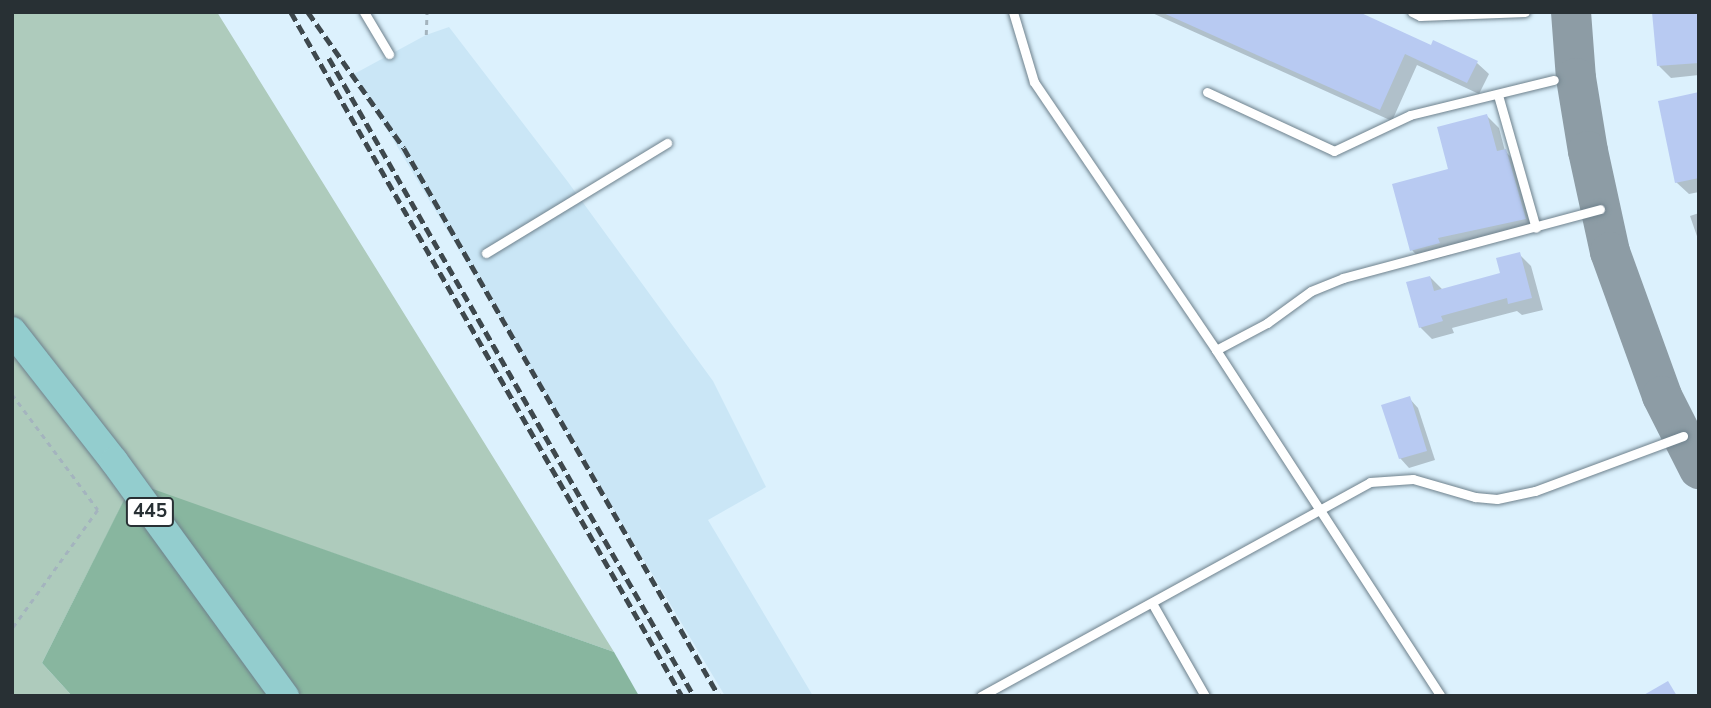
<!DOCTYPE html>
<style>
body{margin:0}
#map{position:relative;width:1711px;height:708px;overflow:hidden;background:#dcf1fd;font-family:"Nunito Sans",sans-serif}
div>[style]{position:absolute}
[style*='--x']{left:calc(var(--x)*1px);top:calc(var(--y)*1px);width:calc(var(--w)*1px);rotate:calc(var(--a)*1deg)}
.built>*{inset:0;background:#cae6f6}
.green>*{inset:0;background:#aecbbc}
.forest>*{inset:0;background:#88b69f}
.shadow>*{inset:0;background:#0003}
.taxiway>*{height:40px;margin:-20px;padding:0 20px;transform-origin:20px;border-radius:20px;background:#8d9ca5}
.building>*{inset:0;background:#b8caf2}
.path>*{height:2.5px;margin-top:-1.25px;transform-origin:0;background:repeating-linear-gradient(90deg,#a4b4be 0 5px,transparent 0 10px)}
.roads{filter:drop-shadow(0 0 2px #6e818c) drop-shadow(0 0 2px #6e818c)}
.service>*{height:9px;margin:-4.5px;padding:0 4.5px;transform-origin:4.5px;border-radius:4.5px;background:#fff}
.primary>*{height:28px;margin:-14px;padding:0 14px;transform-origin:14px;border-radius:14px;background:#93cdce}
.rail>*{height:4.5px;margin-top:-2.25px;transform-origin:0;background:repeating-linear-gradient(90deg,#3e484d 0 10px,transparent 0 15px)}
span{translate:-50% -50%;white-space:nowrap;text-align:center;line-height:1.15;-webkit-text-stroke:7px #fff;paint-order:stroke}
.shield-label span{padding:2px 5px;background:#fff;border:2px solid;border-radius:5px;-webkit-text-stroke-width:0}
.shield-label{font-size:19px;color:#283034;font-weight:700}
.frame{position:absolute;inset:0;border:14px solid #283034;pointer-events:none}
</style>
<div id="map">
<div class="built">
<div style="clip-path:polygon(449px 27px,568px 182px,713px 381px,766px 487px,708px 520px,813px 696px,725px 696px,354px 74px,426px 35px)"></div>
</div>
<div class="green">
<div style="clip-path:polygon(12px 12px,217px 12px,614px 652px,133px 483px,42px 663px,72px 696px,12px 696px)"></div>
</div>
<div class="forest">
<div style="clip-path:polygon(133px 482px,614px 652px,639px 696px,72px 696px,42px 663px)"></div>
</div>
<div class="shadow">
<div style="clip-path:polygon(1150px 12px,1354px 12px,1432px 47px,1477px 63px,1489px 74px,1479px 94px,1417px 65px,1392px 121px)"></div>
<div style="clip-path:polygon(1699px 12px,1699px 75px,1671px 78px,1659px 66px)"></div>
<div style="clip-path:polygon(1699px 94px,1699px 192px,1689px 194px,1676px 182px)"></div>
<div style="clip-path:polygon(1487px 116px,1499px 128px,1505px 151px,1517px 163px,1537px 230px,1449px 249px,1451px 255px,1423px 262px,1412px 250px,1450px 171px)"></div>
<div style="clip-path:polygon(1699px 213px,1699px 242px,1690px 216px)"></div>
<div style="clip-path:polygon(1519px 254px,1531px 266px,1543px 310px,1522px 315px,1517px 311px,1452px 328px,1454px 333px,1432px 339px,1420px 327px,1430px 277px,1443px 290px,1502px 275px)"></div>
<div style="clip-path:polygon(1409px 398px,1418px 408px,1435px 460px,1409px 468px,1400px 458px)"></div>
</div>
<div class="taxiway">
<div style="--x:1571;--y:12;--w:66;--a:85.7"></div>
<div style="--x:1576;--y:78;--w:74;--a:80.7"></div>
<div style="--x:1588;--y:151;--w:103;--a:77.7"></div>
<div style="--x:1610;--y:252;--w:153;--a:70.1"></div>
<div style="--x:1662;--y:396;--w:82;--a:63.1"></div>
</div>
<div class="building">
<div style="clip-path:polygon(1161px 12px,1359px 12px,1431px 45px,1433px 40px,1478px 61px,1467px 83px,1405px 54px,1380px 110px)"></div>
<div style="clip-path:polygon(1652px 12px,1699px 12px,1699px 63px,1657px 66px)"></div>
<div style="clip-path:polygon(1699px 92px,1699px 178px,1675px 183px,1658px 101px)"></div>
<div style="clip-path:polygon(1487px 114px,1497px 151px,1506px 149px,1526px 219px,1438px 238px,1440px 243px,1410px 251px,1392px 184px,1448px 169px,1437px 127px)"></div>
<div style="clip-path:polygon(1520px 252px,1532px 298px,1508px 304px,1507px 298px,1441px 316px,1443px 321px,1419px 328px,1406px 282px,1430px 276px,1434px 291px,1500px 273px,1496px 258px)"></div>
<div style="clip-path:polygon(1410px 396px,1427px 451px,1399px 459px,1381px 405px)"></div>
<div style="clip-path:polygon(1668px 681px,1677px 696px,1642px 696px)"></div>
</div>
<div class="path">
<div style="--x:426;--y:35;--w:23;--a:-88"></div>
<div style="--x:12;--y:394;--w:144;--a:53.4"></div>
<div style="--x:98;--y:510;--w:145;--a:125.8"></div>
</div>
<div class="roads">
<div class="service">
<div style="--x:364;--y:12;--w:49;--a:59.2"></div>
<div style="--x:1013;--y:12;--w:73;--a:73.3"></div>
<div style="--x:1034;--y:82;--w:324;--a:55.8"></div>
<div style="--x:1216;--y:350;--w:413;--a:57"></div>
<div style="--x:1412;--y:12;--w:9;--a:27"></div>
<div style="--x:1420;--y:16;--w:105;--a:-2.2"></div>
<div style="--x:1207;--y:92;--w:140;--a:24.9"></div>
<div style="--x:1334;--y:151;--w:84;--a:-25.3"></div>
<div style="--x:1410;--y:115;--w:148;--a:-13.7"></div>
<div style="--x:1498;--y:95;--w:138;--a:74.1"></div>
<div style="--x:486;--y:253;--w:212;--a:-31.3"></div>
<div style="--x:1216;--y:350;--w:58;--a:-27.9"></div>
<div style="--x:1267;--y:323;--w:54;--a:-36"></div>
<div style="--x:1311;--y:291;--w:35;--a:-22"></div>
<div style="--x:1343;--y:278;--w:266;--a:-15"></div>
<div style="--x:1152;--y:603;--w:107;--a:60.3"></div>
<div style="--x:981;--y:696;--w:444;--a:-28.8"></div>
<div style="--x:1370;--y:482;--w:43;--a:-4"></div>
<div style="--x:1413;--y:479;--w:65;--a:16.2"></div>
<div style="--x:1475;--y:497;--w:22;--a:5"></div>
<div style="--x:1497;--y:499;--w:39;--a:-12"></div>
<div style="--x:1535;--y:491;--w:158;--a:-20.4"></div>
</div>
<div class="primary">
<div style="--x:12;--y:331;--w:165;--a:51.9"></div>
<div style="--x:114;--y:461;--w:291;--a:54"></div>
</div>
</div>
<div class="rail">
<div style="--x:291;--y:12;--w:788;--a:60.25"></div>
<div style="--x:308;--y:12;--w:166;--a:54.8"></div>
<div style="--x:404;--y:148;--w:632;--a:60.11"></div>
<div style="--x:329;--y:58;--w:735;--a:60.23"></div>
</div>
<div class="shield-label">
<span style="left:150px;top:512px">445</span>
</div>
<div class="frame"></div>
</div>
